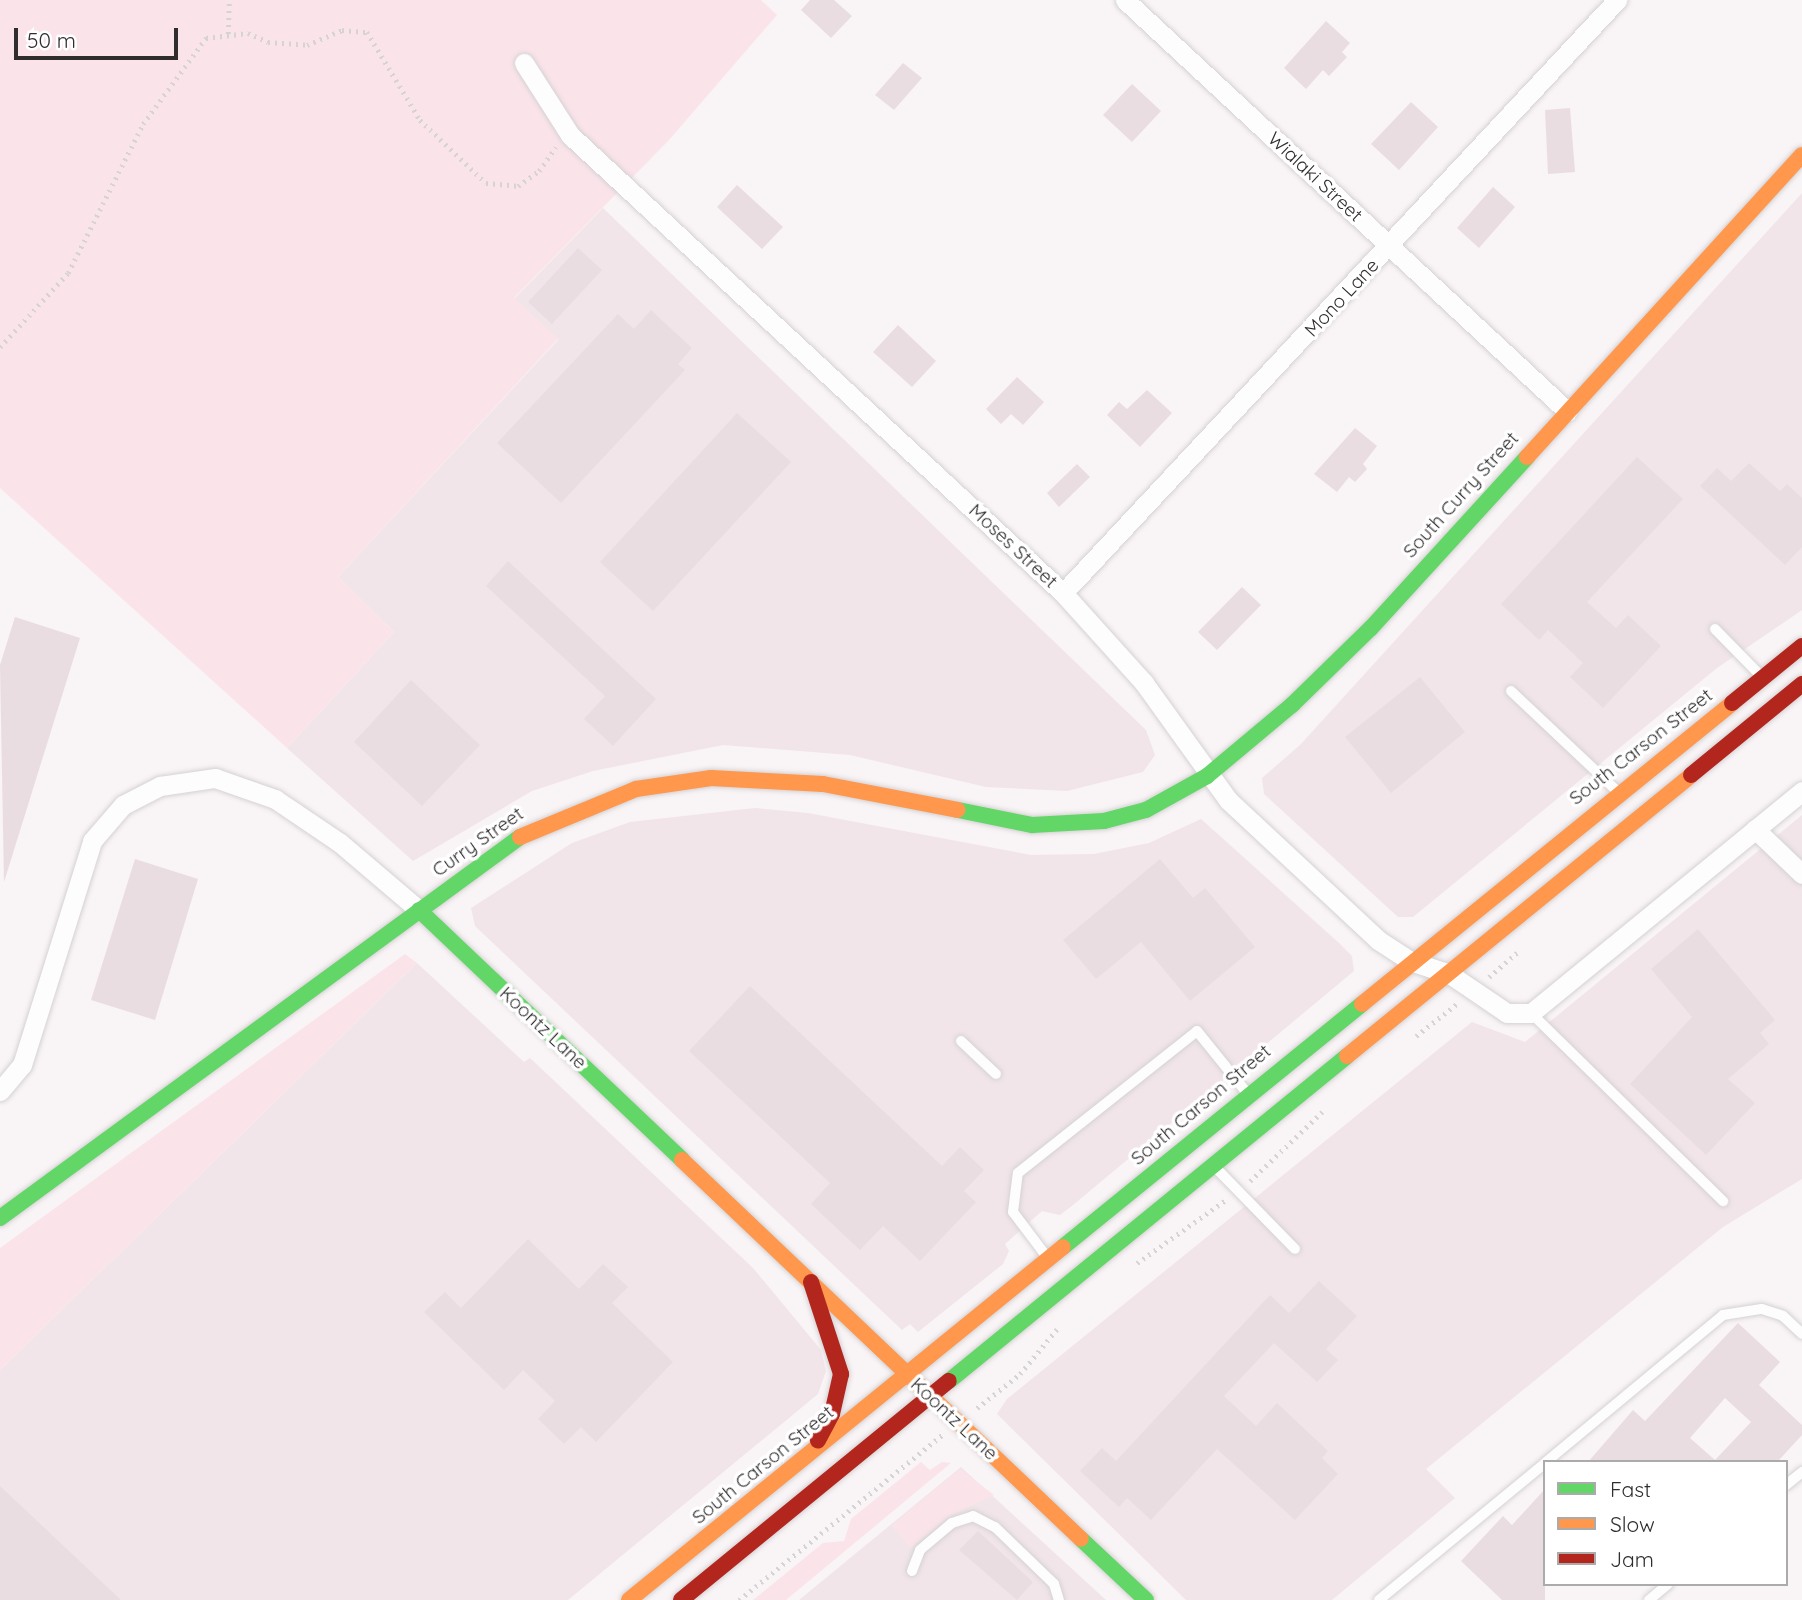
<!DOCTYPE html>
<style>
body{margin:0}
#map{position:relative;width:1802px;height:1600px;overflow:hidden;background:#f9f4f6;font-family:Quicksand,sans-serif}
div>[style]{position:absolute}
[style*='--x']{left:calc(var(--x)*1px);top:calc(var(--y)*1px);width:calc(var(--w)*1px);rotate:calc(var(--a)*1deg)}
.built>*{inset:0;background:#f1e5e9}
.green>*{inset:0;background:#fae4ea}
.building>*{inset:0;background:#eadde1}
.path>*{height:4.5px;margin-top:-2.25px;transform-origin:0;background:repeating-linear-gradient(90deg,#d5d3d3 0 2px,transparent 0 7px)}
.roads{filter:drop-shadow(0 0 2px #d5d2d3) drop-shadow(0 0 2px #d5d2d3)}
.lane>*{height:10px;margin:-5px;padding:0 5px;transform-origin:5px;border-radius:5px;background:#fefdfe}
.street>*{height:19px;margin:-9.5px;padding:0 9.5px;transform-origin:9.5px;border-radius:9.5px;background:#fefdfe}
.fast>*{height:16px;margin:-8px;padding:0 8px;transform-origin:8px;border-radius:8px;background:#63d668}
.slow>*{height:16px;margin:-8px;padding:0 8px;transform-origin:8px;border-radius:8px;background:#ff974d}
.jam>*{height:16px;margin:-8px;padding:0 8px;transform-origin:8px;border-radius:8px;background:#b3261e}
span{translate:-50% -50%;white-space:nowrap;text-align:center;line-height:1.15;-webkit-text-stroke:7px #fff;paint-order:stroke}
.street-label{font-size:19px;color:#302d2e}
.legend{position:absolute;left:1543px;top:1460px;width:245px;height:126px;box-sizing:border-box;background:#fff;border:2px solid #acabab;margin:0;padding:9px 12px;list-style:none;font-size:21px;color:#302d2e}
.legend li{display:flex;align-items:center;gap:14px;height:35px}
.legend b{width:35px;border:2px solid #acabab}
.scale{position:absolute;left:14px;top:28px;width:164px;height:32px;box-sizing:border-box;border:4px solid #302d2e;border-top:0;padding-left:9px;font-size:21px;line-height:24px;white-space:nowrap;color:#302d2e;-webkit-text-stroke:5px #fff;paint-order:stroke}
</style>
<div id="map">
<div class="built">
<div style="clip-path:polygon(1802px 193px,1802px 610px,1717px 668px,1413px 917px,1398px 917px,1264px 794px,1262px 778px,1300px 745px)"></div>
<div style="clip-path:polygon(603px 208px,1146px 730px,1155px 755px,1143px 772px,1067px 791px,986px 787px,850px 755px,723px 745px,593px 771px,532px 791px,413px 861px,287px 748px,394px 632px,338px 577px,558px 340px,514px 299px)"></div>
<div style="clip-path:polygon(755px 808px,808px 813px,1031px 855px,1094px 854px,1149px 843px,1201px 819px,1339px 943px,1352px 956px,1354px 971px,1073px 1205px,1060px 1215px,1042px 1211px,1005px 1244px,1009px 1251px,1003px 1264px,918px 1332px,910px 1324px,902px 1330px,475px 926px,471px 908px,572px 843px,630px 822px)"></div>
<div style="clip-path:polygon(1802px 815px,1802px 1179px,1723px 1227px,1426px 1469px,1455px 1498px,1332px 1600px,1186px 1600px,997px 1414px,1007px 1399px,1472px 1022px,1525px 1042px)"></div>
<div style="clip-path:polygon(417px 963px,524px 1062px,530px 1058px,753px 1268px,821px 1350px,826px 1371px,818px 1394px,568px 1600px,0 1600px,0 1370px)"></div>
<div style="clip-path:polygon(961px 1467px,1106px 1600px,799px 1600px)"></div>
</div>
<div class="green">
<div style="clip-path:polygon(0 0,761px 0,777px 15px,669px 140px,514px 298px,558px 339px,338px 577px,394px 632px,287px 748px,0 488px)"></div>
<div style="clip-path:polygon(405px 954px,417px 963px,0 1370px,0 1248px)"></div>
<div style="clip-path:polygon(921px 1462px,930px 1470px,942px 1462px,951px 1463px,786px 1600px,753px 1600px,823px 1543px,844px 1541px,851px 1519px)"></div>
<div style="clip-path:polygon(960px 1469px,994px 1495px,949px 1516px,911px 1548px,892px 1526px)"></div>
</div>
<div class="building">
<div style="clip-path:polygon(810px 0,834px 0,852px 16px,831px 38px,801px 10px)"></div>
<div style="clip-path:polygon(1326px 21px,1350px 43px,1342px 52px,1347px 57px,1329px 76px,1323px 70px,1306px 89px,1284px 68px)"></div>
<div style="clip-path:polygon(903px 63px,922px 78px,894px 110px,875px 95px)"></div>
<div style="clip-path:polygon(1132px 84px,1161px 111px,1132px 142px,1103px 115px)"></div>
<div style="clip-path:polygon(1411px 102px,1438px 127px,1399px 170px,1371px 144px)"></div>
<div style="clip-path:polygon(1570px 108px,1575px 172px,1548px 174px,1545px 110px)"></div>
<div style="clip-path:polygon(737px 185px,783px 227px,762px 249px,717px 207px)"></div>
<div style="clip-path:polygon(1493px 187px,1515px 207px,1479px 248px,1457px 228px)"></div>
<div style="clip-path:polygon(578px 248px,602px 270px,552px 324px,528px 302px)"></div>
<div style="clip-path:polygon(651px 310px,692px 348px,678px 364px,685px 370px,561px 503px,497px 443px,618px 314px,634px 329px)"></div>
<div style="clip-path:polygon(898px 325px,936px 361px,912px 387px,873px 352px)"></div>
<div style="clip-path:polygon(1017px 377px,1044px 402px,1023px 425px,1011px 414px,1001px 424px,986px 409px)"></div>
<div style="clip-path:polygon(1147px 390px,1172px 413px,1140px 447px,1107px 415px,1119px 402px,1127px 409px)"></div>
<div style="clip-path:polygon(737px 413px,791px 462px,653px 611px,600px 562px)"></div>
<div style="clip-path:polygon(1355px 428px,1377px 446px,1363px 464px,1367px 469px,1355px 482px,1349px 477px,1337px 492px,1314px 474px)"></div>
<div style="clip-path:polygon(1637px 457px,1683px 499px,1587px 602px,1616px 628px,1628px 615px,1661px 646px,1603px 708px,1570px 677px,1583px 663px,1548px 630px,1539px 640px,1501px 604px)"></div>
<div style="clip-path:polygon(1749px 463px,1780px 491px,1787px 484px,1802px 498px,1802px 547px,1785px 565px,1700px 486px,1717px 468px,1731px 481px)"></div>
<div style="clip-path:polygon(1077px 464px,1090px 477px,1059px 507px,1047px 493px)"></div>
<div style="clip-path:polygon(508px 561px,656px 699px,613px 746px,584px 719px,605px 696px,486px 586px)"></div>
<div style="clip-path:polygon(1242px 587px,1261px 605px,1217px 650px,1198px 632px)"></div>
<div style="clip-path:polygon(15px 617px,80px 638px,4px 882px,0 665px)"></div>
<div style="clip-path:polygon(1420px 677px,1465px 732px,1391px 793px,1345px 737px)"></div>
<div style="clip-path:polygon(411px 680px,480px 745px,422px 806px,354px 742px)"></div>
<div style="clip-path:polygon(135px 859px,198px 879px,155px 1020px,91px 1000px)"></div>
<div style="clip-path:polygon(1160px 859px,1193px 898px,1205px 888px,1255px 947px,1190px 1001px,1141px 942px,1096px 979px,1063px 940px)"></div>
<div style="clip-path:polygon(1698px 929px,1775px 1020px,1760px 1033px,1769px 1044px,1728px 1079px,1755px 1103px,1706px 1155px,1630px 1084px,1692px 1017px,1651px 969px)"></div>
<div style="clip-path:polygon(750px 986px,942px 1166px,960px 1147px,984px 1170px,964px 1191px,976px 1202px,920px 1261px,883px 1226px,860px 1250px,811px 1204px,830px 1183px,689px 1051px)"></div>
<div style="clip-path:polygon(528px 1239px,579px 1289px,603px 1264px,628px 1287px,612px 1303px,673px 1362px,596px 1442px,581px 1427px,564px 1444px,538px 1419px,555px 1401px,523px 1370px,504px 1390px,424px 1312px,445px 1292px,461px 1308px)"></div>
<div style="clip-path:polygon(1319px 1281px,1357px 1316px,1326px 1349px,1338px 1360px,1317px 1382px,1274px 1343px,1224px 1396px,1256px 1426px,1277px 1403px,1328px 1451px,1322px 1458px,1338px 1474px,1295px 1520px,1217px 1449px,1151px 1520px,1127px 1498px,1119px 1507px,1080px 1471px,1102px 1448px,1116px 1461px,1270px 1295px,1289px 1313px)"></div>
<div style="clip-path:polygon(evenodd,1738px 1323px,1780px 1362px,1759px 1385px,1802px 1425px,1802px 1435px,1777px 1462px,1588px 1462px,1633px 1410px,1645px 1421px,1738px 1323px,1725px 1398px,1751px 1422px,1715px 1460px,1690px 1438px,1725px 1398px)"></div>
<div style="clip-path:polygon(0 1486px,121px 1600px,0 1600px)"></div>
<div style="clip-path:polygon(1545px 1489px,1545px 1600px,1502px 1600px,1461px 1561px,1503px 1516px,1512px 1525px)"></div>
<div style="clip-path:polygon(978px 1531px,1033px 1582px,1017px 1600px,959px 1550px)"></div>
</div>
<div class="path">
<div style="--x:228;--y:34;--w:34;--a:-88"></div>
<div style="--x:0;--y:347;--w:100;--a:-47.4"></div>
<div style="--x:68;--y:273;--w:167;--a:-63.3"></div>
<div style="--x:143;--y:124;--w:107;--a:-53.8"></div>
<div style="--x:206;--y:38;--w:42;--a:-6.8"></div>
<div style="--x:248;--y:33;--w:22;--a:24"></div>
<div style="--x:268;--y:42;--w:39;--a:4"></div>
<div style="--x:307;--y:45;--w:38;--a:-23"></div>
<div style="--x:342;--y:30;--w:25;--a:5"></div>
<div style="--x:367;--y:32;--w:103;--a:58.9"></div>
<div style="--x:420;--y:120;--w:91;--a:43.7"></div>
<div style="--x:486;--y:183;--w:32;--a:5"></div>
<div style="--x:518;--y:186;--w:26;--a:-36"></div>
<div style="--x:539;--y:171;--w:29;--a:-55"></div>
<div style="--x:1489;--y:977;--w:37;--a:-41"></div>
<div style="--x:1416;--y:1036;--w:53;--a:-38.2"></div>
<div style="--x:1250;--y:1181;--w:100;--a:-43.8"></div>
<div style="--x:1137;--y:1263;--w:110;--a:-35.4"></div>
<div style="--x:977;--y:1408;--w:55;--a:-38.3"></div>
<div style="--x:1020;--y:1374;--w:58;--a:-50.6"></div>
<div style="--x:739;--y:1600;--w:262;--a:-39.1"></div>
</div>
<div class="roads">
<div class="lane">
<div style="--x:1715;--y:629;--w:66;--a:45.6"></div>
<div style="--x:1511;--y:691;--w:146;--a:43.3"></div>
<div style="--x:1531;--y:1013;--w:269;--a:44.4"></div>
<div style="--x:961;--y:1041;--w:48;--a:43.3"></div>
<div style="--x:1216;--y:1168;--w:113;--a:45.7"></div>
<div style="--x:1047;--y:1257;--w:56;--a:-127.1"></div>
<div style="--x:1013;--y:1212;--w:39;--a:-83"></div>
<div style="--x:1018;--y:1173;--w:228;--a:-38.4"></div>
<div style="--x:1197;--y:1031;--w:80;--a:51.1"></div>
<div style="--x:1546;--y:1462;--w:230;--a:-39.7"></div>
<div style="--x:1723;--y:1315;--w:39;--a:-9"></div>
<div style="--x:1762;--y:1309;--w:22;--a:18"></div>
<div style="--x:1783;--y:1316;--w:26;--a:43"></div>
<div style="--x:1786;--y:1485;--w:21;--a:-39"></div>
<div style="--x:912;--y:1571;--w:22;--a:-69"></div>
<div style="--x:920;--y:1550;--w:42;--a:-40.2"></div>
<div style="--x:952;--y:1523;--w:22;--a:-18"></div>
<div style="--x:973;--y:1516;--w:25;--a:27"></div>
<div style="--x:995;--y:1527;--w:82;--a:44"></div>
<div style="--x:1054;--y:1584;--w:17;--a:73"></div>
<div style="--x:1379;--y:1600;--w:215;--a:-39.5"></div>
<div style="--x:1649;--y:1600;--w:25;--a:-40"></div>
</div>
<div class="street">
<div style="--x:1125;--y:0;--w:604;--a:42.92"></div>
<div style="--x:524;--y:63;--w:85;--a:57.4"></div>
<div style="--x:570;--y:135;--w:673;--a:42.89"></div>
<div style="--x:1063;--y:593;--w:121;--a:48"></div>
<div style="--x:1144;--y:683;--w:144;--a:54.3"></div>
<div style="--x:1228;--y:800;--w:205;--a:43"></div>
<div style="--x:1378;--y:940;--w:38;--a:33"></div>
<div style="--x:1410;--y:961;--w:40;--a:18"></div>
<div style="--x:1448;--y:973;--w:71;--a:34.1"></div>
<div style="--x:1507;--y:1013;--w:24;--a:0"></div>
<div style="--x:1531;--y:1013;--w:350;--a:-39.3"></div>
<div style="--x:1063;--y:593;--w:812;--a:-46.95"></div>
<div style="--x:1755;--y:829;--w:65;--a:43.8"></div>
<div style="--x:0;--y:1091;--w:34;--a:-50"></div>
<div style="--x:22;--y:1065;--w:235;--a:-72.6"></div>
<div style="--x:92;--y:841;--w:48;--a:-49.3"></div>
<div style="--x:123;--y:805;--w:42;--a:-27.2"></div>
<div style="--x:160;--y:786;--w:56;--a:-8.3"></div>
<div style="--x:215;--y:778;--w:64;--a:19.3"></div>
<div style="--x:275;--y:799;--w:78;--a:34.1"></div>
<div style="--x:340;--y:843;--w:104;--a:40.3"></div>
</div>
<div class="fast">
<div style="--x:958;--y:810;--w:76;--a:11.5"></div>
<div style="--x:1032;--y:825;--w:72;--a:-3.2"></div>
<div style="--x:1104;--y:821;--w:43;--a:-14.7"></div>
<div style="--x:1146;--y:810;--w:70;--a:-29.1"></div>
<div style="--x:1207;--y:776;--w:111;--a:-39.9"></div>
<div style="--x:1292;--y:705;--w:110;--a:-44.3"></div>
<div style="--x:1371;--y:628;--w:231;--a:-47.6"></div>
<div style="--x:419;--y:910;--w:363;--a:43.5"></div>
<div style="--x:0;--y:1218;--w:645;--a:-36.23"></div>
<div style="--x:1063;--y:1247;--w:385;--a:-39.1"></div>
<div style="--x:949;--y:1381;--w:514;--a:-39.23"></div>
<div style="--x:1081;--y:1539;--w:89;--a:43.2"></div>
</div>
<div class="slow">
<div style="--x:1527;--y:457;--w:408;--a:-47.7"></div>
<div style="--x:520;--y:837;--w:126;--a:-22.5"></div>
<div style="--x:636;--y:789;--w:76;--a:-8.3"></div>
<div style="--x:711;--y:778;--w:112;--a:3.1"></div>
<div style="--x:823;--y:784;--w:137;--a:10.9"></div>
<div style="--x:1362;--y:1004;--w:477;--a:-39.1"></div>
<div style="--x:1347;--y:1056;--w:444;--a:-39.2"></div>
<div style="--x:682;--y:1160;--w:550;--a:43.53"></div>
<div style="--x:629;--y:1600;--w:559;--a:-39.12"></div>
</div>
<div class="jam">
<div style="--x:1732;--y:703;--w:90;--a:-39.2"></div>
<div style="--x:1691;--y:775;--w:144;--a:-39.3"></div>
<div style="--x:811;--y:1282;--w:97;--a:71.9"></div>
<div style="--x:841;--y:1374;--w:41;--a:102.7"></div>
<div style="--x:832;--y:1414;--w:30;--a:118"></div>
<div style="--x:681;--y:1600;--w:346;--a:-39.3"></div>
</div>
</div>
<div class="street-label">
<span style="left:1315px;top:177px;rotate:43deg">Wialaki Street</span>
<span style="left:1342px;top:298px;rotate:-47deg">Mono Lane</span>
<span style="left:1461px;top:495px;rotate:-48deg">South Curry Street</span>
<span style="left:1013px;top:546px;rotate:43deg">Moses Street</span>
<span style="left:1641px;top:747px;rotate:-38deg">South Carson Street</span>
<span style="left:478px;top:842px;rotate:-35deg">Curry Street</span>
<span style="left:543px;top:1028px;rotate:43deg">Koontz Lane</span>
<span style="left:1201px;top:1105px;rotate:-40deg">South Carson Street</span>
<span style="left:954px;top:1419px;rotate:43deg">Koontz Lane</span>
<span style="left:763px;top:1465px;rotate:-39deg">South Carson Street</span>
</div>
<ul class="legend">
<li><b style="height:9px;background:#63d668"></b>Fast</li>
<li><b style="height:9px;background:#ff974d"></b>Slow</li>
<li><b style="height:9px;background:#b3261e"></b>Jam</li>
</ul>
<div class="scale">50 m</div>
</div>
